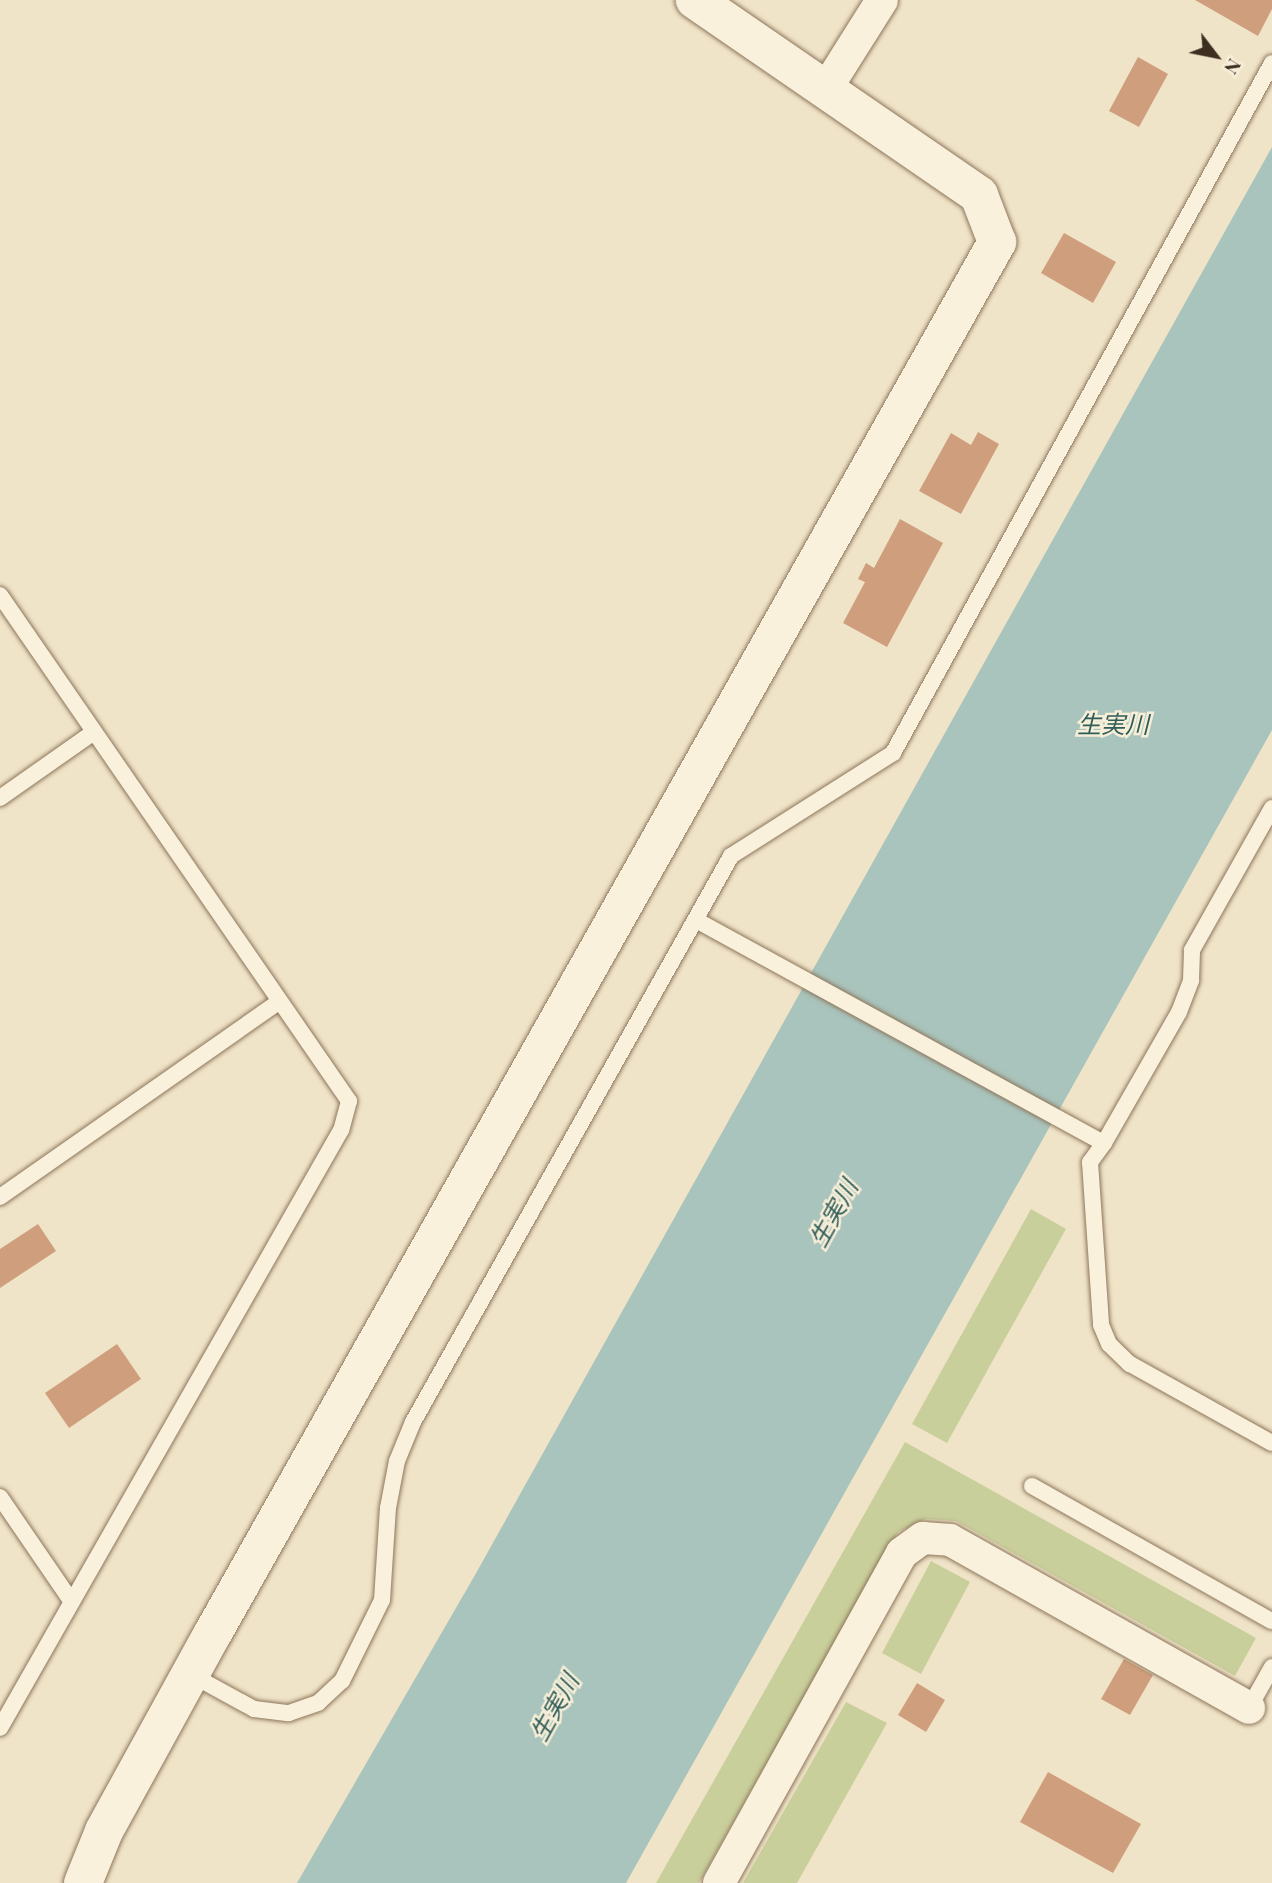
<!DOCTYPE html>
<meta charset="utf-8">
<style>
body{margin:0}
#map{position:relative;width:1272px;height:1883px;overflow:hidden;background:#f0e4c8;font-family:"Playfair Display","Noto Sans JP",serif}
div>[style]{position:absolute}
[style*='--x']{left:calc(var(--x)*1px);top:calc(var(--y)*1px);width:calc(var(--w)*1px);rotate:calc(var(--a)*1deg)}
.green>*{inset:0;background:#c9cf9b}
.water>*{inset:0;background:#a9c4bc}
.building>*{inset:0;background:#cf9f7d}
.roads{filter:drop-shadow(0 0 2px #8d765c) drop-shadow(0 0 2px #8d765c)}
.lane>*{height:16px;margin:-8px;padding:0 8px;transform-origin:8px;border-radius:8px;background:#faf1dc}
.street>*{height:32px;margin:-16px;padding:0 16px;transform-origin:16px;border-radius:16px;background:#faf1dc}
.secondary>*{height:38px;margin:-19px;padding:0 19px;transform-origin:19px;border-radius:19px;background:#faf1dc}
span{translate:-50% -50%;white-space:nowrap;text-align:center;line-height:1.15;-webkit-text-stroke:5px #f7eed8;paint-order:stroke}
.water-label{font-size:24px;color:#2f5d5a;font-style:italic}
.north{position:absolute;left:1181px;top:21px;width:70px;height:70px;-webkit-text-stroke:5px #f7eed8;paint-order:stroke;rotate:122deg;font-size:19px;font-weight:700;line-height:28px;text-align:center;color:#3d2e20}
.north::after{content:'';display:block;margin:auto;width:24px;height:32px;background:#3d2e20;clip-path:polygon(50% 0,100% 100%,50% 72%,0 100%)}
</style>
<div id="map">
<div class="green">
<div style="clip-path:polygon(1031px 1209px,1066px 1229px,947px 1443px,912px 1424px)"></div>
<div style="clip-path:polygon(905px 1442px,1256px 1638px,1235px 1676px,956px 1521px,926px 1519px,898px 1532px,883px 1557px,699px 1883px,656px 1883px)"></div>
<div style="clip-path:polygon(931px 1561px,970px 1582px,921px 1674px,882px 1653px)"></div>
<div style="clip-path:polygon(846px 1702px,887px 1723px,797px 1883px,743px 1883px)"></div>
</div>
<div class="water">
<div style="clip-path:polygon(1272px 147px,1272px 730px,626px 1883px,297px 1883px,475px 1575px)"></div>
</div>
<div class="building">
<div style="clip-path:polygon(1195px 0,1272px 0,1272px 9px,1258px 36px)"></div>
<div style="clip-path:polygon(1138px 57px,1168px 74px,1139px 127px,1109px 111px)"></div>
<div style="clip-path:polygon(1064px 233px,1116px 262px,1093px 303px,1041px 273px)"></div>
<div style="clip-path:polygon(978px 432px,999px 444px,961px 514px,919px 491px,951px 433px,971px 445px)"></div>
<div style="clip-path:polygon(900px 519px,943px 543px,887px 647px,843px 623px,865px 582px,858px 579px,866px 563px,874px 568px)"></div>
<div style="clip-path:polygon(38px 1224px,56px 1251px,0 1288px,0 1249px)"></div>
<div style="clip-path:polygon(117px 1344px,141px 1379px,69px 1428px,45px 1393px)"></div>
<div style="clip-path:polygon(1124px 1659px,1153px 1675px,1130px 1715px,1101px 1699px)"></div>
<div style="clip-path:polygon(917px 1683px,945px 1700px,926px 1732px,898px 1715px)"></div>
<div style="clip-path:polygon(1048px 1772px,1141px 1824px,1113px 1873px,1020px 1822px)"></div>
</div>
<div class="roads">
<div class="lane">
<div style="--x:0;--y:595;--w:615;--a:55.41"></div>
<div style="--x:349;--y:1101;--w:30;--a:105"></div>
<div style="--x:341;--y:1130;--w:688;--a:119.69"></div>
<div style="--x:0;--y:798;--w:115;--a:-35.1"></div>
<div style="--x:696;--y:920;--w:465;--a:28.7"></div>
<div style="--x:1104;--y:1143;--w:151;--a:-60.2"></div>
<div style="--x:1179;--y:1012;--w:34;--a:-69"></div>
<div style="--x:1191;--y:980;--w:30;--a:-88"></div>
<div style="--x:1192;--y:950;--w:163;--a:-60.6"></div>
<div style="--x:1104;--y:1143;--w:24;--a:126"></div>
<div style="--x:1090;--y:1162;--w:163;--a:86.1"></div>
<div style="--x:1101;--y:1325;--w:21;--a:67"></div>
<div style="--x:1109;--y:1344;--w:29;--a:44"></div>
<div style="--x:1130;--y:1364;--w:162;--a:29.1"></div>
<div style="--x:0;--y:1197;--w:340;--a:-35"></div>
<div style="--x:1032;--y:1486;--w:275;--a:29.4"></div>
<div style="--x:0;--y:1497;--w:127;--a:55.6"></div>
<div style="--x:190;--y:1674;--w:73;--a:28.7"></div>
<div style="--x:254;--y:1709;--w:35;--a:7"></div>
<div style="--x:289;--y:1713;--w:31;--a:-19"></div>
<div style="--x:318;--y:1703;--w:33;--a:-43"></div>
<div style="--x:342;--y:1681;--w:90;--a:-63.7"></div>
<div style="--x:382;--y:1600;--w:92;--a:-86.3"></div>
<div style="--x:388;--y:1508;--w:48;--a:-79.2"></div>
<div style="--x:397;--y:1461;--w:42;--a:-67.7"></div>
<div style="--x:413;--y:1422;--w:649;--a:-60.67"></div>
<div style="--x:731;--y:856;--w:192;--a:-32.4"></div>
<div style="--x:893;--y:753;--w:787;--a:-61.22"></div>
<div style="--x:1249;--y:1708;--w:47;--a:-60.7"></div>
</div>
<div class="street">
<div style="--x:826;--y:89;--w:105;--a:-57.8"></div>
<div style="--x:719;--y:1883;--w:377;--a:-61"></div>
<div style="--x:902;--y:1553;--w:26;--a:-36"></div>
<div style="--x:923;--y:1538;--w:27;--a:4"></div>
<div style="--x:950;--y:1540;--w:343;--a:29.3"></div>
</div>
<div class="secondary">
<div style="--x:83;--y:1883;--w:56;--a:-68"></div>
<div style="--x:104;--y:1831;--w:226;--a:-61.2"></div>
<div style="--x:213;--y:1633;--w:1597;--a:-60.59"></div>
<div style="--x:997;--y:242;--w:50;--a:-111"></div>
<div style="--x:979;--y:195;--w:345;--a:-145.5"></div>
</div>
</div>
<div class="water-label">
<span style="left:1113px;top:724px">生実川</span>
<span style="left:833px;top:1213px;rotate:-61deg">生実川</span>
<span style="left:554px;top:1707px;rotate:-61deg">生実川</span>
</div>
<div class="north">N</div>
</div>
